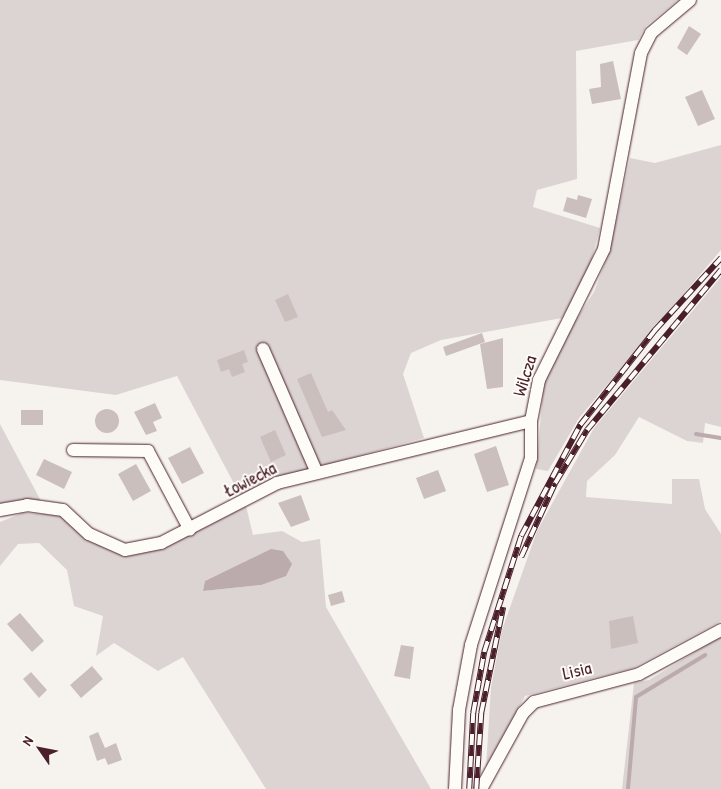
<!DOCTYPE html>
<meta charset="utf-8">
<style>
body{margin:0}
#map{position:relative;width:721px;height:789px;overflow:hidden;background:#f6f3ef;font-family:"Patrick Hand",sans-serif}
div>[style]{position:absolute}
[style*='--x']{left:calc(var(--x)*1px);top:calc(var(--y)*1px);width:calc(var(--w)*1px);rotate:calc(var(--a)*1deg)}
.green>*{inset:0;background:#dcd4d2}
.water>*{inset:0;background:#bbabac}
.stream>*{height:4px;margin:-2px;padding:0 2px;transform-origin:2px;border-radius:2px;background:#bbabac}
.building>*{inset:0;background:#cbbfbe}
.round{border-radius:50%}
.roads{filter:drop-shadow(0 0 1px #4a1f2b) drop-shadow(0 0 1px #4a1f2b)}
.minor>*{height:12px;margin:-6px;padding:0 6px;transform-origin:6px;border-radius:6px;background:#fdfcf7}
.rail>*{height:5.5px;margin-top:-2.75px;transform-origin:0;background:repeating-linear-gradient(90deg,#fdfcf7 0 11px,#4a1f2b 0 22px);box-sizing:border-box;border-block:1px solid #4a1f2b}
span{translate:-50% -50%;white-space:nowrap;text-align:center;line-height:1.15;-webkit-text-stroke:4px #fdfcf7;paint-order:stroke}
.street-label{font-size:18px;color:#4a1f2b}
.north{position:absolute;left:15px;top:724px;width:50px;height:50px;-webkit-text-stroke:4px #fdfcf7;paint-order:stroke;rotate:303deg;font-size:14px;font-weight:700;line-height:20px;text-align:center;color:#4a1f2b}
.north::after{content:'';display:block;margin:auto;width:18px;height:22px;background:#4a1f2b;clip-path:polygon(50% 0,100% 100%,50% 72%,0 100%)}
</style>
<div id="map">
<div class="green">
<div style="clip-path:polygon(0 0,678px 0,646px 26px,638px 40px,576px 51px,577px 179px,537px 190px,533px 207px,600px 228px,588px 273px,562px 318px,441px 340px,411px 353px,403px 374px,424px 438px,277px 478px,240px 495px,177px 376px,116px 395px,0 380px)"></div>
<div style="clip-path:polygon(721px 145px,721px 250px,579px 418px,548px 471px,536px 469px,544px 382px,561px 343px,594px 292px,609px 252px,630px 158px,655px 163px)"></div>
<div style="clip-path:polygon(721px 277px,721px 427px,705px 423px,703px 443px,687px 441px,639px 417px,615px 455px,587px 481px,586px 497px,672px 504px,672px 479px,699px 479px,705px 509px,721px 534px,721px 621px,633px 668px,525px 696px,486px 767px,491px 687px,502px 630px,537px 531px,594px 428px)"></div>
<div style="clip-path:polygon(0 424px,41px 501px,0 505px)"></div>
<div style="clip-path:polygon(evenodd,246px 506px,253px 535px,282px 531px,302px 542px,320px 539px,326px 607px,431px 789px,266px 789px,183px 657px,158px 671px,114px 643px,96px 656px,103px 616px,74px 606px,67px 570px,39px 543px,18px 544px,0 566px,0 522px,22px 513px,60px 515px,120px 553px,162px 548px,246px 506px,272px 549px,261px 585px,203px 591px,205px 581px,272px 549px)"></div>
<div style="clip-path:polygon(721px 636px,721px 789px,622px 789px,634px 683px,649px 680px)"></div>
</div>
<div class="water">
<div style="clip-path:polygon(271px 549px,283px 551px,292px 564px,286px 576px,261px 585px,203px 591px,205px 581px)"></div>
</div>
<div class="stream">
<div style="--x:696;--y:434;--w:25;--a:9"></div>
<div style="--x:628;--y:789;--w:92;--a:-85"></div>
<div style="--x:636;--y:697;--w:81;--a:-31.3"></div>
</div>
<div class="building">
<div style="clip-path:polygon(689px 26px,701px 34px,687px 55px,677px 48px)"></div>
<div style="clip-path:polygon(613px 61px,621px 99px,592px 104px,589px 89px,601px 87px,600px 64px)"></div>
<div style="clip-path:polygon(702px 90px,715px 119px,698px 126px,685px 97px)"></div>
<div style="clip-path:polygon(578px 195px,592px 199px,586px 218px,563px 211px,567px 197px,577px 200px)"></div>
<div style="clip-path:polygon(288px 294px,298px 317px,285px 322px,275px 300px)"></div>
<div style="clip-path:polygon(482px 333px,485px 342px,446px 356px,443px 347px)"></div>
<div style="clip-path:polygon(503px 338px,503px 387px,487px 389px,480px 344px)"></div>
<div style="clip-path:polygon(244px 350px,248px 362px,242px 364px,245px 372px,232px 377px,229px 369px,221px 372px,217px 360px)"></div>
<div style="clip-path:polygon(311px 373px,328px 412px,332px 410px,346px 430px,322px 437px,297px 379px)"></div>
<div style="clip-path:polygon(155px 403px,162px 418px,153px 422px,157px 431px,146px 435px,134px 412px)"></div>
<div class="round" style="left:95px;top:409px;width:24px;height:24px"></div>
<div style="clip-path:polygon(21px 410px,43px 410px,43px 425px,21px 425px)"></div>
<div style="clip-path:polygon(275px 430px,286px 455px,271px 462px,260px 437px)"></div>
<div style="clip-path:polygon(496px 446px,509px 485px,487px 492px,474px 454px)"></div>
<div style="clip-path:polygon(190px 447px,204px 473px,182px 484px,168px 458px)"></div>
<div style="clip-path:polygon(44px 459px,72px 472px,64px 489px,36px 475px)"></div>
<div style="clip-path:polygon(136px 464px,151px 491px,133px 501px,118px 474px)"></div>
<div style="clip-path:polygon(438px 470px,446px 491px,424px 499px,416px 478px)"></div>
<div style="clip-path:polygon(301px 495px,310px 520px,291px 527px,278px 503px)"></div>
<div style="clip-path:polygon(342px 591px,345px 602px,331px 606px,328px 595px)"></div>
<div style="clip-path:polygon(20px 613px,44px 641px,32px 652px,7px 624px)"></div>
<div style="clip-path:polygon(633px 616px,638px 643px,611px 649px,609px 621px)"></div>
<div style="clip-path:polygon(401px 645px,414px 647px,410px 679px,394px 676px)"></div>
<div style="clip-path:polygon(92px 666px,103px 679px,81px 698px,70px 685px)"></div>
<div style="clip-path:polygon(31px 672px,47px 690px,39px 698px,23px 679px)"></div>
<div style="clip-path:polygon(98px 732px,105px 748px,116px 743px,122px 760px,108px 765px,105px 758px,97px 761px,89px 736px)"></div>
</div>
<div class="roads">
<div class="minor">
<div style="--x:263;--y:349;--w:133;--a:66.5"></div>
<div style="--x:73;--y:450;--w:75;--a:0.8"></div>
<div style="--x:148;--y:451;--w:89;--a:62"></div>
<div style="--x:0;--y:510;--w:27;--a:-10"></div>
<div style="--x:27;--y:505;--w:36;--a:8"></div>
<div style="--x:63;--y:510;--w:35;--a:43"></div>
<div style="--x:89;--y:534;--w:39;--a:24"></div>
<div style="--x:125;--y:550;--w:37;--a:-11"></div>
<div style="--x:161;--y:543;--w:131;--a:-27.3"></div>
<div style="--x:277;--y:483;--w:261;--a:-13.7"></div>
<div style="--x:455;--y:789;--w:79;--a:-87.1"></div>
<div style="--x:459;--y:710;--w:66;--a:-79.5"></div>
<div style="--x:471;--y:645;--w:196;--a:-72.2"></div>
<div style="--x:531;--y:458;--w:37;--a:-90"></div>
<div style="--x:531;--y:421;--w:42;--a:-79"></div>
<div style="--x:539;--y:380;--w:146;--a:-63.6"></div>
<div style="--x:604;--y:249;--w:199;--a:-79.3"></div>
<div style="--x:641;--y:53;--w:22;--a:-63"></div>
<div style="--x:651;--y:33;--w:51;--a:-40.2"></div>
<div style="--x:481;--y:789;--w:87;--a:-61.1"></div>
<div style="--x:523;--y:713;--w:16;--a:-45"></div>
<div style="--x:534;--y:702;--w:109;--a:-14.9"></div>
<div style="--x:639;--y:674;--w:93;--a:-28.2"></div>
</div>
</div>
<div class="rail">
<div style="--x:521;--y:557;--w:81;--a:-65.3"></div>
<div style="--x:555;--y:483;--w:62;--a:-58.9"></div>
<div style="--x:587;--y:430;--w:209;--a:-50.1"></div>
<div style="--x:469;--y:789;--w:76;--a:-87"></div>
<div style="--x:473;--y:713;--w:62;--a:-79.8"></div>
<div style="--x:484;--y:652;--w:122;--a:-72.3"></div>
<div style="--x:521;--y:536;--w:126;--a:-62"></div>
<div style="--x:580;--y:425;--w:121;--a:-51.7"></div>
<div style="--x:655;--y:330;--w:98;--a:-47.5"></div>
<div style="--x:476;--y:789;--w:76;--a:-86.2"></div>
<div style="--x:481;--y:713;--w:108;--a:-78.3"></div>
</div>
<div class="street-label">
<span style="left:525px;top:376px;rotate:-73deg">Wilcza</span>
<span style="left:250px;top:480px;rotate:-27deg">Łowiecka</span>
<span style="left:577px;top:671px;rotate:-13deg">Lisia</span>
</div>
<div class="north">N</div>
</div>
